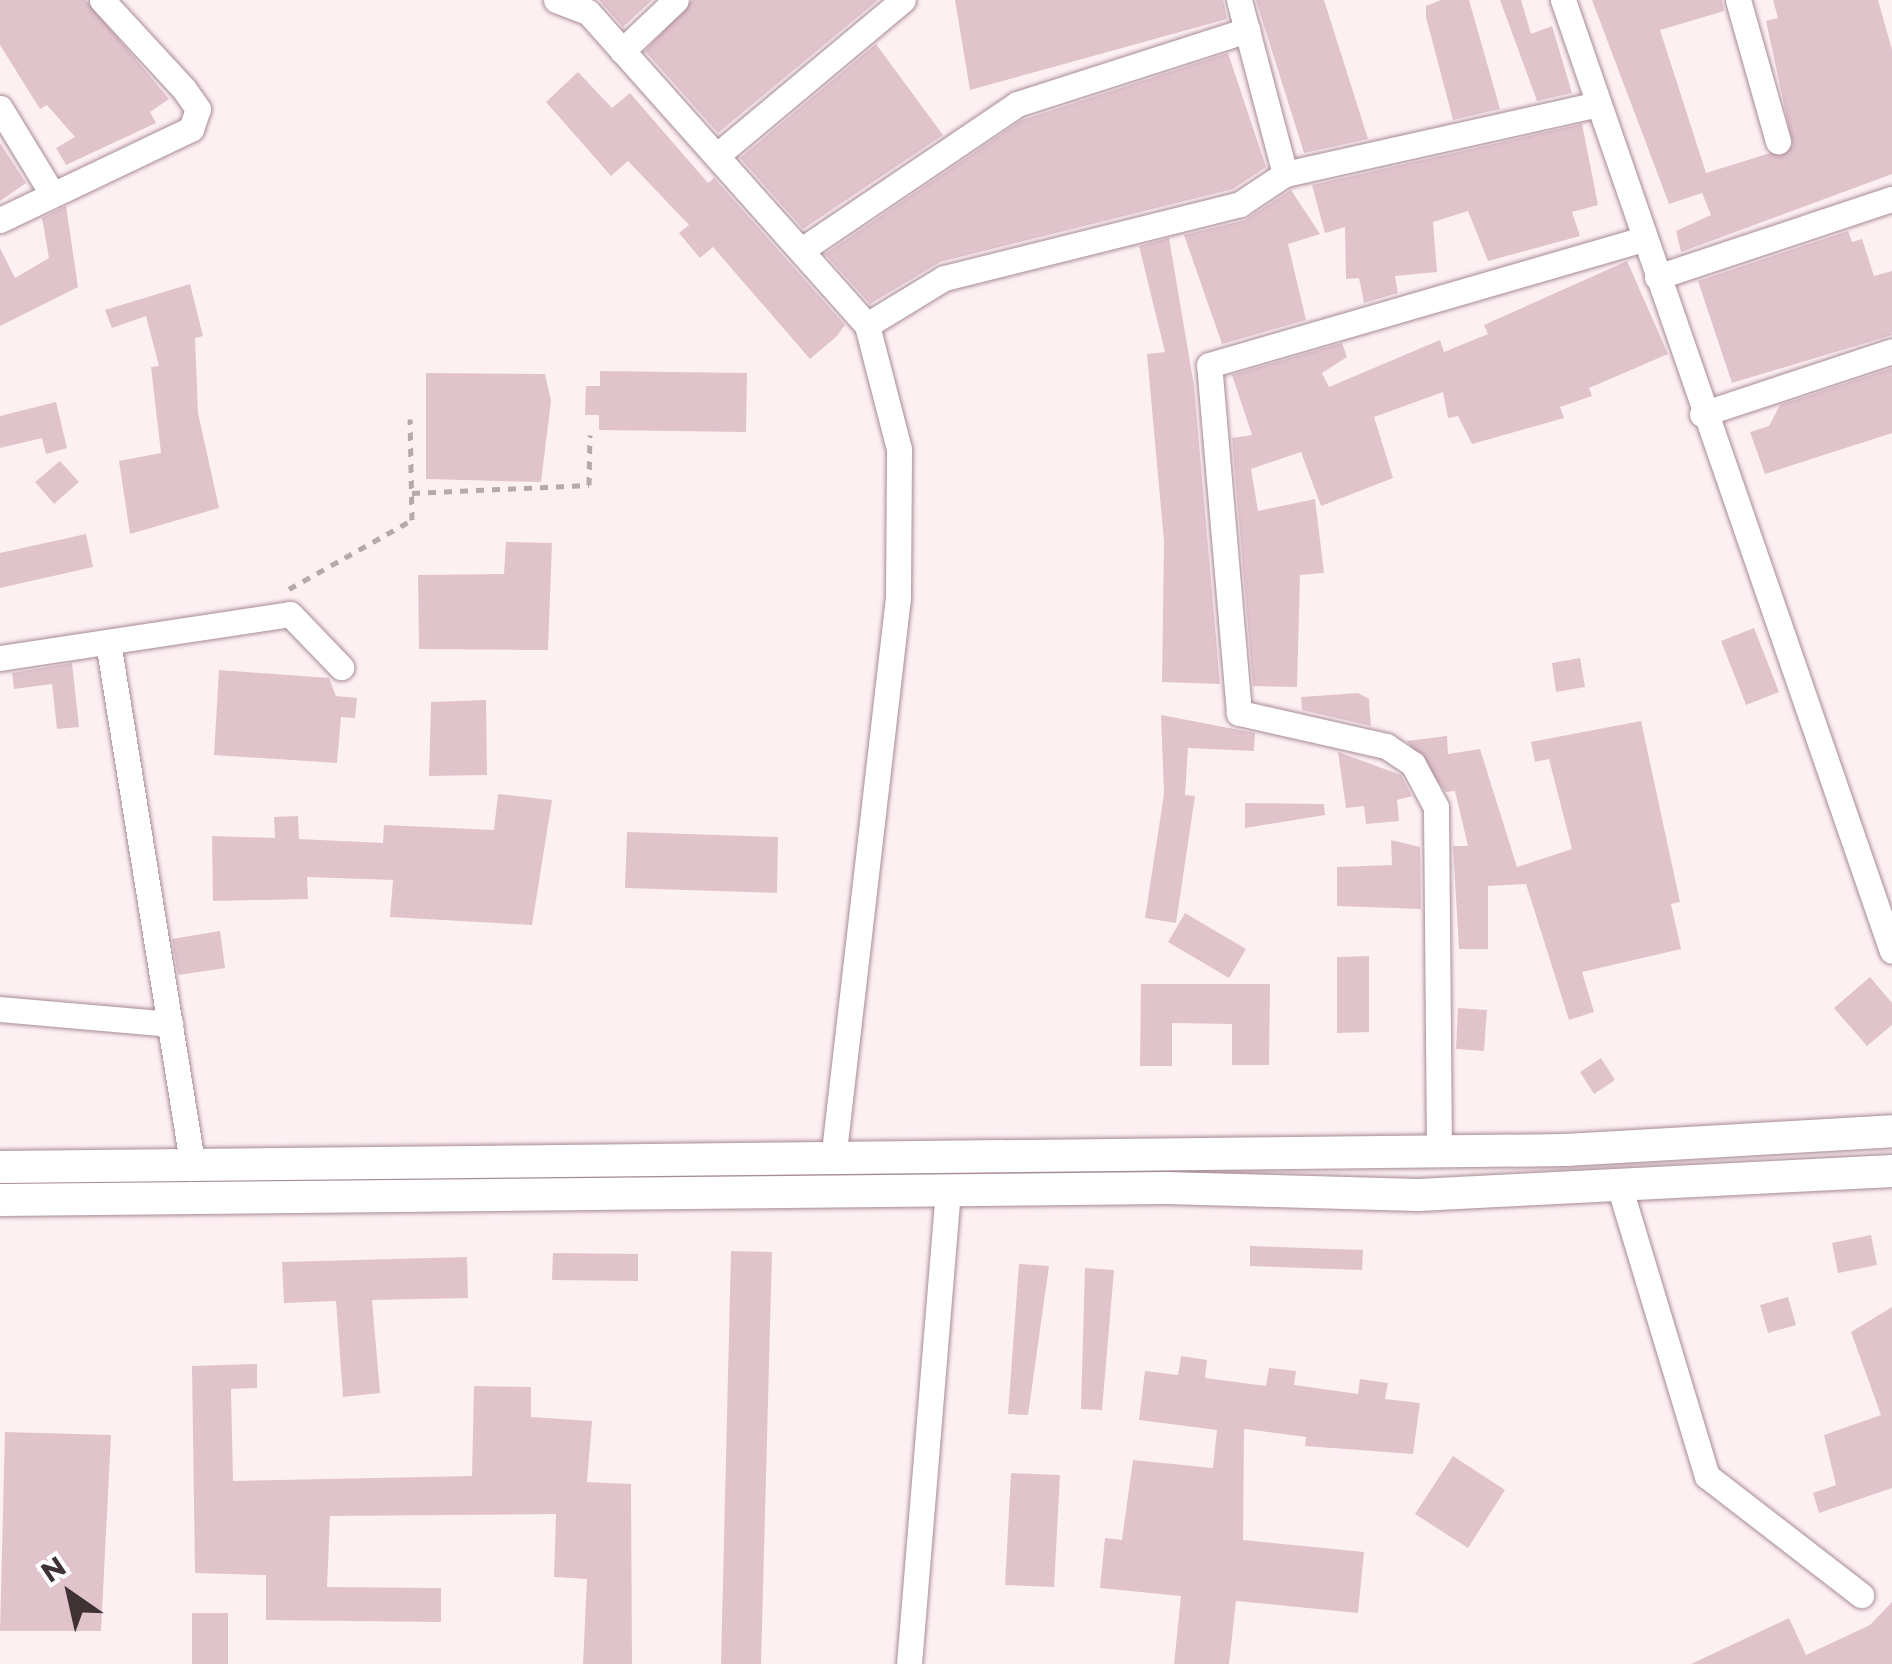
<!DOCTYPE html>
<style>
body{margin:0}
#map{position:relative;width:1892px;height:1664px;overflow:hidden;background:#fdf0f3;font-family:Montserrat,sans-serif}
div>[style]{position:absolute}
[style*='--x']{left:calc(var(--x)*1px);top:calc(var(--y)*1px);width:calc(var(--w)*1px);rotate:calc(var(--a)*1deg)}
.building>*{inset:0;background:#e1c3cc}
.path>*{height:5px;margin-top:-2.5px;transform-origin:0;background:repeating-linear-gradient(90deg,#b6a9ac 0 8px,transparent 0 16px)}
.roads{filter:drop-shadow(0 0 2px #a78b93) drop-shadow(0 0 2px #a78b93)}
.minor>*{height:25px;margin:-12.5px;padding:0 12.5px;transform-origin:12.5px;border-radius:12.5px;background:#fff}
.major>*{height:32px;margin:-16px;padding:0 16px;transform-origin:16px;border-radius:16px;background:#fff}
span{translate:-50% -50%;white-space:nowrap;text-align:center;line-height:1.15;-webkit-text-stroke:10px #fff;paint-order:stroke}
.north{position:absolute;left:20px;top:1544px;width:100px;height:100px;-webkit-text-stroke:8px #fff;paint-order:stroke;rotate:326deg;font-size:28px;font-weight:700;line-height:40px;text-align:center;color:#3e3235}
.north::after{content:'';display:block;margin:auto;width:35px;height:45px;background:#3e3235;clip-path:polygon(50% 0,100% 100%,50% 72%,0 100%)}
</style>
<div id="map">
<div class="building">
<div style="clip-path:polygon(0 0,86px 0,169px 99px,150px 112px,156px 123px,66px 165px,56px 148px,75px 137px,47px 105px,40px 109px,0 45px)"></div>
<div style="clip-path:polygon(599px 0,652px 0,623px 27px)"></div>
<div style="clip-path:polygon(692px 0,878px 0,718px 133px,645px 51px)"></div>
<div style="clip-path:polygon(955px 0,1223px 0,1227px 19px,970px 90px)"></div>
<div style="clip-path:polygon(1256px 0,1324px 0,1368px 139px,1304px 153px)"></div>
<div style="clip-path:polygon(1441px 0,1469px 0,1500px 109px,1453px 120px,1426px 17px,1426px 6px)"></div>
<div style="clip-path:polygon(1500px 0,1521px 0,1531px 34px,1552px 26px,1572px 93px,1537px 101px)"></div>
<div style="clip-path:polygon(1592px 0,1722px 0,1724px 11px,1660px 30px,1706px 173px,1793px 146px,1766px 21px,1778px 18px,1773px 0,1878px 0,1892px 50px,1892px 174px,1681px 252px,1676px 231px,1711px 215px,1702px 193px,1669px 204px)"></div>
<div style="clip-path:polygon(876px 44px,943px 135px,803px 229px,740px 158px)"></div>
<div style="clip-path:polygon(1228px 53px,1266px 167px,1233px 189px,940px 262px,870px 304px,825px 254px,1022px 120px)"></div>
<div style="clip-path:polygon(578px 72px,612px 108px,630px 93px,708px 183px,714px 178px,845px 325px,836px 337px,810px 359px,713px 247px,700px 258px,679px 233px,689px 225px,628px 161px,611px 176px,546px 102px)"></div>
<div style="clip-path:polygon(1582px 124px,1598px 205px,1572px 212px,1580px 236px,1488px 261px,1468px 211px,1433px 222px,1437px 272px,1395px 276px,1398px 293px,1364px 303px,1359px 278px,1346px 279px,1345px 227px,1325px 233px,1312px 185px)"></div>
<div style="clip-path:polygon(0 143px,26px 183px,0 201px)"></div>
<div style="clip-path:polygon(1291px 190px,1320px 234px,1288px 244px,1306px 320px,1222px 344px,1184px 235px,1245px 220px)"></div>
<div style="clip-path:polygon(66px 206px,78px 287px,0 326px,0 248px,15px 278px,49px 258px,42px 218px)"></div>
<div style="clip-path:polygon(1848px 231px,1852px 242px,1862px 239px,1874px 276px,1892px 271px,1892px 335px,1732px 383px,1698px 281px)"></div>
<div style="clip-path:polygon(1169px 238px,1194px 386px,1220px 684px,1162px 682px,1164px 541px,1147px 354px,1165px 352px,1139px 246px)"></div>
<div style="clip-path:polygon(1627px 261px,1668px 354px,1589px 388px,1592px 396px,1560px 407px,1564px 418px,1472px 444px,1458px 416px,1448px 418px,1443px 392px,1374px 417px,1393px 478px,1321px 506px,1301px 452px,1251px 469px,1258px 511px,1315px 499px,1324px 573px,1300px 575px,1297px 687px,1253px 686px,1232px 438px,1252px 435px,1232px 375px,1342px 343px,1347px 357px,1322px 373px,1329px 387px,1440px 340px,1444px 352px,1488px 334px,1484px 325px)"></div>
<div style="clip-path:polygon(190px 284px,203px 336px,195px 338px,198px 413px,219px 508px,130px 534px,119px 461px,161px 453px,151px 367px,159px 366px,146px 316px,112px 328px,105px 310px)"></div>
<div style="clip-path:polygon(1892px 368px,1892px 433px,1765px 474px,1750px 432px,1769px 426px,1780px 405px)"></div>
<div style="clip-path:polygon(600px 371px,747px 373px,746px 432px,599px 430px,599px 415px,585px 415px,586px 386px,600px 386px)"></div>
<div style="clip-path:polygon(426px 373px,545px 374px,551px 401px,541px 482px,426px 479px)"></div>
<div style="clip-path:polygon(56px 402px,67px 448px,46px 454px,42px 438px,0 448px,0 416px)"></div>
<div style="clip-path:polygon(60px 461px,79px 482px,54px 504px,35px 482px)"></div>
<div style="clip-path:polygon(86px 534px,93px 567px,0 588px,0 553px)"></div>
<div style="clip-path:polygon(506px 542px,552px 543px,548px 650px,419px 649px,418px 575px,504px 574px)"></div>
<div style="clip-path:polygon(1754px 628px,1779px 692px,1746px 705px,1721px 641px)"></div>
<div style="clip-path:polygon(1580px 658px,1585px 687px,1556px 692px,1552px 663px)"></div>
<div style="clip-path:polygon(72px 663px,79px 727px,57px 729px,52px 684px,14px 689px,12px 673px)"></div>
<div style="clip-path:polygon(219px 670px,329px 678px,336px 696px,357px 698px,355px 718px,341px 717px,337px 763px,214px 755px)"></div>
<div style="clip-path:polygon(1358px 693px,1369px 699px,1371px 726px,1302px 710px,1301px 697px)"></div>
<div style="clip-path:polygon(486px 700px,487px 775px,429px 776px,431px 702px)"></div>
<div style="clip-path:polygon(1161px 715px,1255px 733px,1254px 751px,1188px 748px,1185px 795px,1195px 796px,1176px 923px,1145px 918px,1164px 794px)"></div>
<div style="clip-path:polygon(1641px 721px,1680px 902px,1671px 904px,1681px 949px,1582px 972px,1594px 1012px,1569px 1020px,1526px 884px,1488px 886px,1488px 949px,1459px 949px,1453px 846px,1468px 846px,1455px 791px,1446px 792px,1407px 741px,1447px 736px,1448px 754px,1480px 749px,1517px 867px,1572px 849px,1549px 759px,1535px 762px,1531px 742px)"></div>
<div style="clip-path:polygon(1338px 752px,1401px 775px,1412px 796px,1397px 800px,1399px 821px,1366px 824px,1364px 806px,1346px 808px)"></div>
<div style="clip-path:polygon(498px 794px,552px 800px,532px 925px,390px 917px,393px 880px,307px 877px,308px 899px,213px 901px,212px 836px,275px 838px,274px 817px,298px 816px,299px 839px,383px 843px,384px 825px,494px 830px)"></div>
<div style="clip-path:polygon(1245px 803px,1324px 804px,1325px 815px,1245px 828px)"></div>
<div style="clip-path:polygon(627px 832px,778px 837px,777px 893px,625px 888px)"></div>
<div style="clip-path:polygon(1391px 840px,1420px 847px,1421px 909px,1337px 906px,1337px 867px,1392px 865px)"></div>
<div style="clip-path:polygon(1185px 913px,1246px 949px,1229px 978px,1168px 942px)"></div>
<div style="clip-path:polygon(220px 931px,225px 968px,178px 975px,172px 939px)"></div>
<div style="clip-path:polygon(1369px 956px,1369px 1032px,1337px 1033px,1337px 957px)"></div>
<div style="clip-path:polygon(1870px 977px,1892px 1003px,1892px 1025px,1867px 1046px,1834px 1008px)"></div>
<div style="clip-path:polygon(1141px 984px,1270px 984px,1269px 1065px,1232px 1065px,1232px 1024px,1172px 1023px,1172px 1066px,1140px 1066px)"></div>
<div style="clip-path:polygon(1458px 1008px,1487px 1010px,1484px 1051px,1456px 1049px)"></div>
<div style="clip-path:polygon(1601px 1058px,1615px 1080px,1594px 1094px,1580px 1072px)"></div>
<div style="clip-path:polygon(1871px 1235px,1877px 1265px,1838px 1273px,1832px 1243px)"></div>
<div style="clip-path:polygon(1250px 1246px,1363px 1250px,1362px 1270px,1250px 1266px)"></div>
<div style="clip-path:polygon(731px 1251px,772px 1252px,761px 1664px,721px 1664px)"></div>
<div style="clip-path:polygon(553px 1253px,638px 1254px,638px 1281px,552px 1280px)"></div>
<div style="clip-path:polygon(467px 1257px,468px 1298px,372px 1300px,380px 1393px,343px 1397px,336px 1301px,284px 1303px,282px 1262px)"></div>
<div style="clip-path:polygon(1019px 1264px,1049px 1266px,1028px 1415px,1008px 1414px)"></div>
<div style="clip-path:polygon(1085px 1268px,1114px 1270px,1102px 1410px,1081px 1409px)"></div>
<div style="clip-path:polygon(1788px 1297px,1796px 1325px,1768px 1333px,1760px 1305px)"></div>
<div style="clip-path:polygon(1892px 1307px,1892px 1488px,1819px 1513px,1813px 1493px,1836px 1485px,1824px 1435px,1881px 1415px,1851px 1332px)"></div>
<div style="clip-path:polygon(1181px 1356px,1207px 1360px,1205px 1378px,1266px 1386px,1269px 1368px,1296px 1371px,1294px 1385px,1358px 1394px,1360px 1379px,1388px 1383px,1385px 1399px,1420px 1403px,1413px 1454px,1305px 1446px,1306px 1437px,1244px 1429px,1243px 1540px,1364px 1552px,1358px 1613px,1236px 1601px,1229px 1664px,1174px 1664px,1181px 1596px,1100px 1588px,1105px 1538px,1122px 1540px,1133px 1460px,1213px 1468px,1217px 1430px,1139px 1420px,1145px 1371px,1178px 1375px)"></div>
<div style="clip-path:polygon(257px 1364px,257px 1388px,231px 1389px,233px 1481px,472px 1476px,474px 1386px,531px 1387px,531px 1417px,592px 1421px,587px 1482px,631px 1484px,632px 1664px,583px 1664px,587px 1579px,554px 1577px,556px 1514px,330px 1516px,327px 1587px,441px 1588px,441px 1622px,266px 1620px,266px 1575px,195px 1573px,192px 1366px)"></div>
<div style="clip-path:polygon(5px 1432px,111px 1435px,101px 1631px,0 1631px)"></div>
<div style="clip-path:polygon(1453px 1456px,1505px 1490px,1468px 1548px,1415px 1514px)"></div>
<div style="clip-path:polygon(1011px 1473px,1060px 1475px,1054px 1587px,1005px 1585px)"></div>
<div style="clip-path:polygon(1892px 1602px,1892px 1664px,1691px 1664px,1789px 1618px,1806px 1655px,1870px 1625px)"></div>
<div style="clip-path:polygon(192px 1613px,228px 1613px,228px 1664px,192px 1664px)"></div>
</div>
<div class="path">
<div style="--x:412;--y:493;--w:177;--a:-2.6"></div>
<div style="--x:589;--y:485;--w:50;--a:-88.9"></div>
<div style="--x:289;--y:589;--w:141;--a:-29.3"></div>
<div style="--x:412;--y:520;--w:101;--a:-91.1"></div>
</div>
<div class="roads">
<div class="minor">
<div style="--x:556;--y:0;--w:34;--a:21"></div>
<div style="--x:588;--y:12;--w:419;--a:48.3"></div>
<div style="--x:867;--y:325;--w:90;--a:-31.4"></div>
<div style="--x:944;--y:278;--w:305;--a:-14"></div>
<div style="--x:1240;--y:204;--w:54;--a:-33.7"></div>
<div style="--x:1285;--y:174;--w:320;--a:-12.6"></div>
<div style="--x:1239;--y:0;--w:180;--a:75.2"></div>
<div style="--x:1563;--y:0;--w:1006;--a:70.92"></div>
<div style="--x:1738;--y:0;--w:147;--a:74.2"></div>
<div style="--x:622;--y:51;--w:74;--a:-43.4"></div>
<div style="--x:0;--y:108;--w:98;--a:58.7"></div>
<div style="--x:721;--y:152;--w:237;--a:-39.9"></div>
<div style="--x:0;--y:220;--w:212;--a:-25.5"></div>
<div style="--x:191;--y:129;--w:21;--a:-71"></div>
<div style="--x:198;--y:109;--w:24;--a:-125"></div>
<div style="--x:184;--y:89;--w:121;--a:-132.7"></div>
<div style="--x:803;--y:249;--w:258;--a:-34.1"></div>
<div style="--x:1017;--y:104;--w:242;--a:-17.8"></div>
<div style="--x:1657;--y:277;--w:248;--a:-18.4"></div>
<div style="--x:1702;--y:414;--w:200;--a:-18.3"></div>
<div style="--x:108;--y:642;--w:533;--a:80.82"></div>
<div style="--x:0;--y:658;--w:293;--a:-8.6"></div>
<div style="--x:290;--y:614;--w:74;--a:46.1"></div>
<div style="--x:0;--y:1009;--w:171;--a:5"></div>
<div style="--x:1439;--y:1151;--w:344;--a:-90.5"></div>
<div style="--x:1436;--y:807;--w:49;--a:-118.1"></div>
<div style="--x:1413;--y:764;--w:32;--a:-146"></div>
<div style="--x:1386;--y:746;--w:151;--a:-167.3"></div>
<div style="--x:1239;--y:713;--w:349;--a:-94.9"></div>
<div style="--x:1209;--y:365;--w:453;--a:-16.2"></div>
<div style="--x:833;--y:1160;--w:567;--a:-83.41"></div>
<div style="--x:898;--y:597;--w:148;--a:-89.6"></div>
<div style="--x:899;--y:449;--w:128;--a:-104.5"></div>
<div style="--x:1619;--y:1185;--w:304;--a:73.2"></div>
<div style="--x:1707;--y:1476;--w:195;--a:37.7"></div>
<div style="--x:909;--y:1664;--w:472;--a:-85.3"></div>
</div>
<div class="major">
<div style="--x:0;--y:1167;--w:1566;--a:-0.62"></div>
<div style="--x:1566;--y:1150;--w:327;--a:-3.3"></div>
<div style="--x:0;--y:1200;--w:1166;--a:-0.59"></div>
<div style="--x:1166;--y:1188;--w:252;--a:1.6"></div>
<div style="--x:1418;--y:1195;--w:475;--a:-2.9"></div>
</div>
</div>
<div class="north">N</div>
</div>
